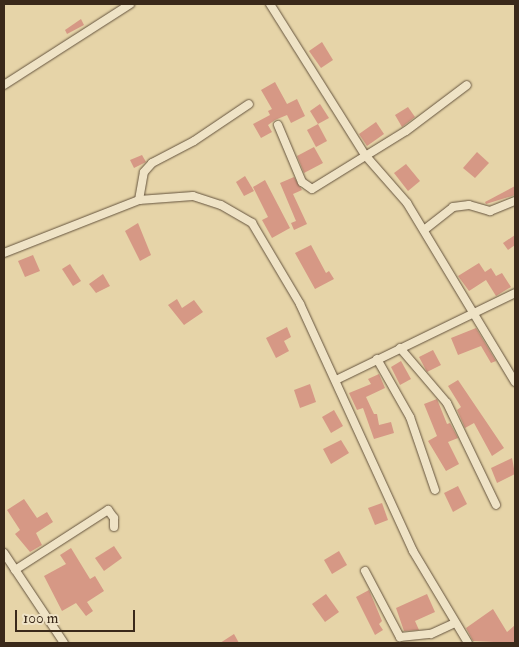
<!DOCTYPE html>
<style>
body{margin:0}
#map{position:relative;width:519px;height:647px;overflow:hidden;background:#e6d4a8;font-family:"IM FELL Double Pica",serif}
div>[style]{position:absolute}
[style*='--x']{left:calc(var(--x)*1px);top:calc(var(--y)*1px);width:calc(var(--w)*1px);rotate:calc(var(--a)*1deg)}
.building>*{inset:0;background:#d69885}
.roads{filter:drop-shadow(0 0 1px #65543e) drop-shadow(0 0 1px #65543e)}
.minor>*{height:8px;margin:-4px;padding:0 4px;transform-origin:4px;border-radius:4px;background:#efe3c6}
span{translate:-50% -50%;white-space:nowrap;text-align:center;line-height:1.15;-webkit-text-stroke:4.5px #efe3c6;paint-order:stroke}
.frame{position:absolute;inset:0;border:5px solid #3a291a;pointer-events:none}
.scale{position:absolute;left:15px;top:610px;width:120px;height:22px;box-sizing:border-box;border:2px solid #3a291a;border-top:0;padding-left:6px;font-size:15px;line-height:18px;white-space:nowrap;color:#3a291a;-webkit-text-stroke:4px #efe3c6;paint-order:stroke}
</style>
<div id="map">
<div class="building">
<div style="clip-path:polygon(81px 19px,84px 25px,67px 34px,65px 30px)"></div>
<div style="clip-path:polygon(322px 42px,333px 60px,321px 68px,309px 51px)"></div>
<div style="clip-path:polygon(275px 82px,287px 104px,297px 99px,305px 116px,291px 123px,287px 115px,275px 120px,268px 125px,272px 132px,261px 138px,253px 124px,270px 115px,268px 111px,272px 109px,261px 90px)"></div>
<div style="clip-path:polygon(320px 104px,329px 118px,318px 124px,310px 111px)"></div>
<div style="clip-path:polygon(408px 107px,415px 117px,402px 127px,395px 115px)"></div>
<div style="clip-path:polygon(376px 122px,384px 134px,367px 146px,359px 134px)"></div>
<div style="clip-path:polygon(318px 124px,327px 141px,316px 147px,307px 130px)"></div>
<div style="clip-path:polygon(314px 147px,323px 163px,304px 173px,297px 156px)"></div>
<div style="clip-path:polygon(477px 152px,489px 163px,475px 178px,463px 168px)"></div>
<div style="clip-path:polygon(142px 155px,146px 162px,134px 168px,130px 160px)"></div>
<div style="clip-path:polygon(406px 164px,420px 181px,408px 191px,394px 173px)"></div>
<div style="clip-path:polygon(245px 176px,254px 191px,244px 196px,236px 182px)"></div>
<div style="clip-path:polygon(294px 177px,302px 190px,293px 194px,307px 224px,294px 230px,291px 223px,296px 221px,280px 183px)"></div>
<div style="clip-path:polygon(265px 180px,290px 228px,272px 238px,262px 220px,268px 217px,253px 187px)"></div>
<div style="clip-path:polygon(515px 186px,515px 195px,486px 204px,485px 202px)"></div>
<div style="clip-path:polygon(138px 223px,151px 255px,140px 261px,125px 231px)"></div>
<div style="clip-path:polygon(515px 235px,515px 245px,508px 250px,503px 243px)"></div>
<div style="clip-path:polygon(311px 245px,326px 273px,329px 271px,334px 279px,315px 289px,295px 253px)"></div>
<div style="clip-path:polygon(33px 255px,40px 271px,25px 277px,18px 261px)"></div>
<div style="clip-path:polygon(479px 263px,485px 272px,491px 268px,496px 276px,502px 273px,511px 287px,496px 296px,486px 280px,469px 291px,458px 276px)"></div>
<div style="clip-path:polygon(70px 264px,81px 281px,73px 286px,62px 269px)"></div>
<div style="clip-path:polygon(103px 274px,110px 286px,96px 293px,89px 284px)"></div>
<div style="clip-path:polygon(177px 299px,182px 308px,194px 300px,203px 312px,184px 325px,168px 305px)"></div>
<div style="clip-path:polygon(287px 327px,291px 337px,284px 341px,289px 351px,276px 358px,266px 338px)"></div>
<div style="clip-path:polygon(476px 328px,496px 361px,491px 363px,481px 346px,458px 355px,451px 338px)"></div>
<div style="clip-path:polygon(433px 350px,441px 365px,427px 372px,419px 357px)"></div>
<div style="clip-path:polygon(401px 361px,411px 379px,400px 385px,391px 367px)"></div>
<div style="clip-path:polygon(379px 374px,385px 388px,366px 397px,374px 414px,377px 414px,379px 425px,391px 422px,394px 433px,374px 439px,363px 408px,357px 410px,349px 393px,371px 384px,368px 379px)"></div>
<div style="clip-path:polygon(458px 380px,504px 448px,492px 456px,474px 423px,465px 428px,457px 410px,461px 407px,448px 386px)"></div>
<div style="clip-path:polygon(310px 384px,316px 402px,300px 408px,294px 390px)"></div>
<div style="clip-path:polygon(437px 399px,447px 424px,450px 423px,458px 438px,448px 442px,459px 464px,446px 471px,428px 441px,437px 436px,424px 404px)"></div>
<div style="clip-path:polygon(334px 410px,343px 426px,331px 433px,322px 417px)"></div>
<div style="clip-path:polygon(341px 440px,349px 453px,331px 464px,323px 449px)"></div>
<div style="clip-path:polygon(512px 458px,515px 474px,497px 483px,491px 468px)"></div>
<div style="clip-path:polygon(458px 486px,467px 504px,453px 512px,444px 493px)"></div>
<div style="clip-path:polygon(24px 499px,37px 518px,47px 512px,53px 522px,36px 533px,42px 545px,30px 552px,15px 534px,20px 530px,7px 510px)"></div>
<div style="clip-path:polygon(382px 503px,388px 520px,375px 525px,368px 508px)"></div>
<div style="clip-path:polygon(114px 546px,122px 558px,104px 571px,95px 558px)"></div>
<div style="clip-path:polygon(71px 548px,90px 579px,95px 576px,104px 591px,87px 602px,93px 611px,86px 616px,76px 603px,62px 611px,44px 576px,66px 564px,60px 555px)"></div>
<div style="clip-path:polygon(339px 551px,347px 565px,332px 574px,324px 560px)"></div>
<div style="clip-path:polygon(369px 590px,382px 621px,379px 624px,383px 630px,375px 635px,356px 597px)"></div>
<div style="clip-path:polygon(326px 594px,339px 612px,325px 622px,312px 604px)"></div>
<div style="clip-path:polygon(427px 594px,435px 612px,415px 621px,419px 630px,404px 631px,396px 608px)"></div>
<div style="clip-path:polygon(493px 609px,507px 632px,515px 625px,515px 643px,473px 641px,466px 628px)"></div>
<div style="clip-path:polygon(234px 634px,239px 643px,220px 643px)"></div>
</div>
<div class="roads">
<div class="minor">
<div style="--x:270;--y:4;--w:178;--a:57.8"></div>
<div style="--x:365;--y:155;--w:64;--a:48.8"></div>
<div style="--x:407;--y:203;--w:209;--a:58.9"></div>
<div style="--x:4;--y:85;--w:150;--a:-32.7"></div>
<div style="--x:278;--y:125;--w:62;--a:67.2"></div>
<div style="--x:302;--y:182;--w:12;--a:35"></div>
<div style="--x:312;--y:189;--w:110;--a:-31.7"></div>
<div style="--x:406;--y:131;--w:76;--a:-37"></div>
<div style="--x:139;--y:200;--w:28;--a:-80"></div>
<div style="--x:144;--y:172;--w:12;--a:-48"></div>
<div style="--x:152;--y:163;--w:47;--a:-27.6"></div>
<div style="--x:194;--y:141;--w:66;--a:-33.9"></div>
<div style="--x:424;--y:230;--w:37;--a:-38"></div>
<div style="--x:453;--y:207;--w:16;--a:-7"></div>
<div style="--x:469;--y:205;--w:22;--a:16"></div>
<div style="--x:490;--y:211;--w:27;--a:-22"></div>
<div style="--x:4;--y:253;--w:145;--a:-21.4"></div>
<div style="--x:139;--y:200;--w:54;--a:-4.2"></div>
<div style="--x:193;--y:196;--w:29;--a:18"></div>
<div style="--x:221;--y:205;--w:36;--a:30"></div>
<div style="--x:252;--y:223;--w:94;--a:59.3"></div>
<div style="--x:300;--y:304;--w:272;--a:65.4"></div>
<div style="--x:413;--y:551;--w:107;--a:59.1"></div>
<div style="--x:400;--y:348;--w:72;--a:49.5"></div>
<div style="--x:447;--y:403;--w:113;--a:64.3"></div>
<div style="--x:377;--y:359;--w:67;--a:60.4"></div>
<div style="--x:410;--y:417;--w:77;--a:71.1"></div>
<div style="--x:336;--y:380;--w:199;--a:-25.9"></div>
<div style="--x:4;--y:553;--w:108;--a:56.3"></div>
<div style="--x:15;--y:570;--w:111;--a:-32.8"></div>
<div style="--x:108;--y:510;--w:10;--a:53"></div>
<div style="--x:114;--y:518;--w:9;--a:90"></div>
<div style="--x:365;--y:571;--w:75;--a:62.1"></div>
<div style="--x:400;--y:637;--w:31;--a:-6"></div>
<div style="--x:431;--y:634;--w:26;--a:-25"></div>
</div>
</div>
<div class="frame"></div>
<div class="scale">100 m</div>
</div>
